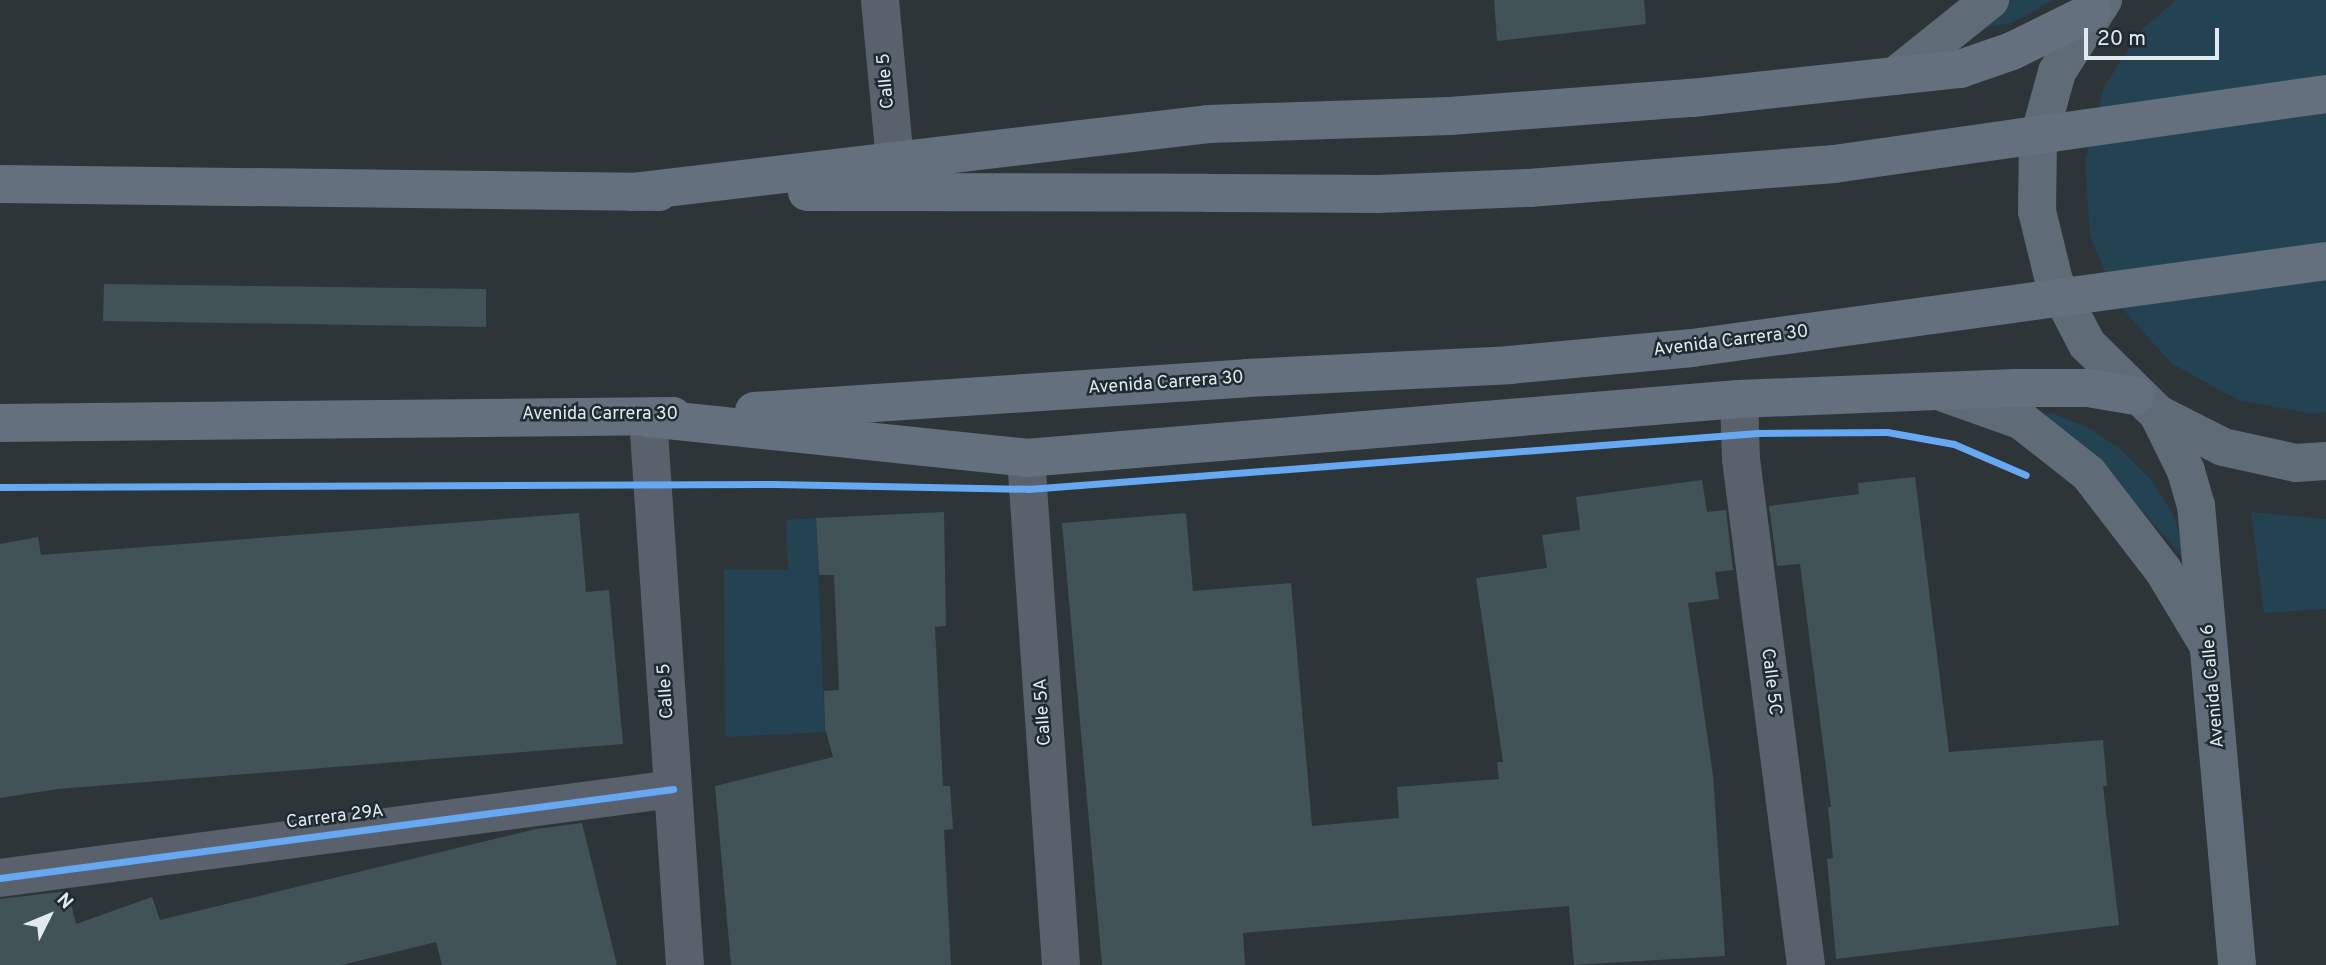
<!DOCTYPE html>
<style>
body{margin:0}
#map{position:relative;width:2326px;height:965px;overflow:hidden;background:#2d3538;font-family:Overpass,sans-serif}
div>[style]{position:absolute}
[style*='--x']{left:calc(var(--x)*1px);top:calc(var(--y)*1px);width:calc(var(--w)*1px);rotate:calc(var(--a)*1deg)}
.green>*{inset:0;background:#234252}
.building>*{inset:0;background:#415356}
.minor>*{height:38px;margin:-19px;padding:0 19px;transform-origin:19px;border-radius:19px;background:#59626c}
.major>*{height:38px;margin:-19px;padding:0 19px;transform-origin:19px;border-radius:19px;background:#5f6b76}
.highway>*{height:38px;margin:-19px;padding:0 19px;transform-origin:19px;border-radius:19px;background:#64707e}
.highway-bridge>*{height:38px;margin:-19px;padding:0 19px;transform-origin:19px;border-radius:19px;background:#64707e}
.cycleway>*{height:7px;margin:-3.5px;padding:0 3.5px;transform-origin:3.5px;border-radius:3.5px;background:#66a8f1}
span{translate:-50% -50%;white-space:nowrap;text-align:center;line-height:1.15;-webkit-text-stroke:5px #1f2b32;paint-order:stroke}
.street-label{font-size:18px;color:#e2eaef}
.north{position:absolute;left:14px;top:881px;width:70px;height:70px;-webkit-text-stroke:5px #1f2b32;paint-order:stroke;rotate:47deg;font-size:19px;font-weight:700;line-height:28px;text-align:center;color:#e2eaef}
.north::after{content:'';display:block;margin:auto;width:24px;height:32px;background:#e2eaef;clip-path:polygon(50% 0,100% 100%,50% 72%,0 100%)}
.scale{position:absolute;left:2084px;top:28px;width:135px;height:32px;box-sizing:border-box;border:4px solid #e2eaef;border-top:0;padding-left:9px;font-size:21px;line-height:24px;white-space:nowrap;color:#e2eaef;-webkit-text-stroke:5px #1f2b32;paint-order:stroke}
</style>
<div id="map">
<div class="green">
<div style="clip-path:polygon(2008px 0,2053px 0,2012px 23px,1978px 29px)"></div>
<div style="clip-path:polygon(2176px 0,2326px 0,2326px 412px,2313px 414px,2238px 400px,2171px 363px,2120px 306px,2090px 236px,2085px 160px,2104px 87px,2142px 29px)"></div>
<div style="clip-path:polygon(2052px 413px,2089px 428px,2120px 449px,2152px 481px,2174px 516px,2187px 562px,2099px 461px,2025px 414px)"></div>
<div style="clip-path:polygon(2251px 512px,2326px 519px,2326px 609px,2264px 613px)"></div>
<div style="clip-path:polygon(816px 518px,825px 732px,725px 737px,724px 569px,788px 570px,786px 520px)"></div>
</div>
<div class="building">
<div style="clip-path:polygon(1494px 0,1644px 0,1646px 24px,1497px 41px)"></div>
<div style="clip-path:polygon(104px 284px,486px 289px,486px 327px,103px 321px)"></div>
<div style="clip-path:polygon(1915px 477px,1949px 752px,2103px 740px,2107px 786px,2103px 786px,2119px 925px,1836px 959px,1827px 859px,1833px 858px,1828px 807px,1831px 807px,1800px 564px,1777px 566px,1769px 506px,1859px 494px,1858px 483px)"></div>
<div style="clip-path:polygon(1702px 480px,1707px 512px,1726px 510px,1733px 570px,1715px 572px,1719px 599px,1688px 603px,1713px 775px,1725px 956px,1574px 965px,1569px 906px,1243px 933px,1245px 965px,1102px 965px,1062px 523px,1186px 513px,1193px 591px,1291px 583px,1312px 826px,1399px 818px,1397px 787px,1499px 779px,1497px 762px,1503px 762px,1476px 578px,1547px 568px,1542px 535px,1580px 530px,1576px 497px)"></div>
<div style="clip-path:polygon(944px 512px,946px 626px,935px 627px,943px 786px,950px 786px,953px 829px,944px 830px,951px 965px,731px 965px,715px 786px,833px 757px,825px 728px,824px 691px,839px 690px,834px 575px,819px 575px,816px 518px)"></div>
<div style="clip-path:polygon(579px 513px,586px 592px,609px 590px,623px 744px,58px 789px,0 798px,0 544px,38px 537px,41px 555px)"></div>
<div style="clip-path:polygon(582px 823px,617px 965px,442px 965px,436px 942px,342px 965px,0 965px,0 899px,68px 891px,76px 924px,152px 897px,160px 920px,536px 829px)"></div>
</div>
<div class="minor">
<div style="--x:880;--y:0;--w:162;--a:84.7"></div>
<div style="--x:1739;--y:399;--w:60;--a:88.1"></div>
<div style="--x:1741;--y:459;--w:510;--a:82.68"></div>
<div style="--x:648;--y:418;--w:548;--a:86.13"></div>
<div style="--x:1026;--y:458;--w:508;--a:86.05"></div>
<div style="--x:0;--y:878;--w:679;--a:-7.53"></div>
</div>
<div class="major">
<div style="--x:2103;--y:0;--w:85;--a:122.6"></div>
<div style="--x:2057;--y:72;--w:72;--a:105.4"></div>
<div style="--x:2038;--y:141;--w:70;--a:90.8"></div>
<div style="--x:2037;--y:211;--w:72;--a:76.3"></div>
<div style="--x:2054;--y:281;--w:71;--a:62.4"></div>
<div style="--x:2087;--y:344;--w:100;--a:44.6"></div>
<div style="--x:2158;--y:414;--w:73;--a:26.9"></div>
<div style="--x:2223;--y:447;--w:75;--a:12.4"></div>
<div style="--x:2296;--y:463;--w:30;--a:-4"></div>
<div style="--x:1895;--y:76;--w:122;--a:-38.7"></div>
<div style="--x:1944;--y:393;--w:83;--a:19.7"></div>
<div style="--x:2022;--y:421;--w:85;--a:38.3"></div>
<div style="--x:2089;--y:474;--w:121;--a:52.4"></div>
<div style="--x:2163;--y:570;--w:87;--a:59"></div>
<div style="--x:2158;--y:414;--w:64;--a:63.8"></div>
<div style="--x:2186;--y:471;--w:35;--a:74"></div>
<div style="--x:2196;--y:505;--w:462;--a:84.9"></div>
</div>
<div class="highway">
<div style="--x:0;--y:184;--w:659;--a:0.7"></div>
<div style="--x:632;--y:192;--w:580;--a:-6.73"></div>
<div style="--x:1208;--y:124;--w:242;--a:-1.9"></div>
<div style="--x:1450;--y:116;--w:243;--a:-4.3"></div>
<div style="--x:1692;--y:98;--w:270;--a:-6.2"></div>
<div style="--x:1960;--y:69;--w:55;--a:-19.1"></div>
<div style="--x:2012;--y:51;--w:90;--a:-26.3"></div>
<div style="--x:807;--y:192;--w:401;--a:0.1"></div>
<div style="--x:754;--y:411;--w:494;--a:-3.8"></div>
<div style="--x:648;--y:418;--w:380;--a:6"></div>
<div style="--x:1026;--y:458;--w:715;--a:-4.73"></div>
<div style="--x:1739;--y:399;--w:277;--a:-2.3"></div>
<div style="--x:2016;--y:388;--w:72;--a:0"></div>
<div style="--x:2088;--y:388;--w:48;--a:9.7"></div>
<div style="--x:0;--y:423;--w:673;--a:-0.6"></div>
</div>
<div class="highway-bridge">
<div style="--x:1208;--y:193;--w:169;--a:0.3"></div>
<div style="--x:1377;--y:194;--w:152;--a:-2.3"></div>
<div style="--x:1529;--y:188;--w:306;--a:-4.5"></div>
<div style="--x:1834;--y:164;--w:497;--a:-8.1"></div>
<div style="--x:1247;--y:378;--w:262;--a:-2.8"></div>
<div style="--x:1509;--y:365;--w:184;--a:-5.3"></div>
<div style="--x:1692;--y:348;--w:640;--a:-7.81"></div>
</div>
<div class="cycleway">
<div style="--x:0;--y:487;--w:775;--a:-0.22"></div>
<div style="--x:775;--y:484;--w:253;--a:1.1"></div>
<div style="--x:1028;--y:489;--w:732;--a:-4.39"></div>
<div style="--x:1758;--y:433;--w:129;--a:-0.4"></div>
<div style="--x:1887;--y:432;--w:68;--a:10.2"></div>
<div style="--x:1954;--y:444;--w:78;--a:23.3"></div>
<div style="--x:0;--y:878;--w:679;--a:-7.53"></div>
</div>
<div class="street-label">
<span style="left:887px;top:81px;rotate:-95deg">Calle 5</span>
<span style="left:1731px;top:342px;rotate:-7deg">Avenida Carrera 30</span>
<span style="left:1166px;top:384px;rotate:-4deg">Avenida Carrera 30</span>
<span style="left:600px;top:415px">Avenida Carrera 30</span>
<span style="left:1770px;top:682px;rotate:83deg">Calle 5C</span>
<span style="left:2214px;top:686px;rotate:-95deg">Avenida Calle 6</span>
<span style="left:667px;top:691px;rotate:-94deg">Calle 5</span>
<span style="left:1044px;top:712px;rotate:-94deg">Calle 5A</span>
<span style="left:335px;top:818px;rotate:-7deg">Carrera 29A</span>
</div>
<div class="north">N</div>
<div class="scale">20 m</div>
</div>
